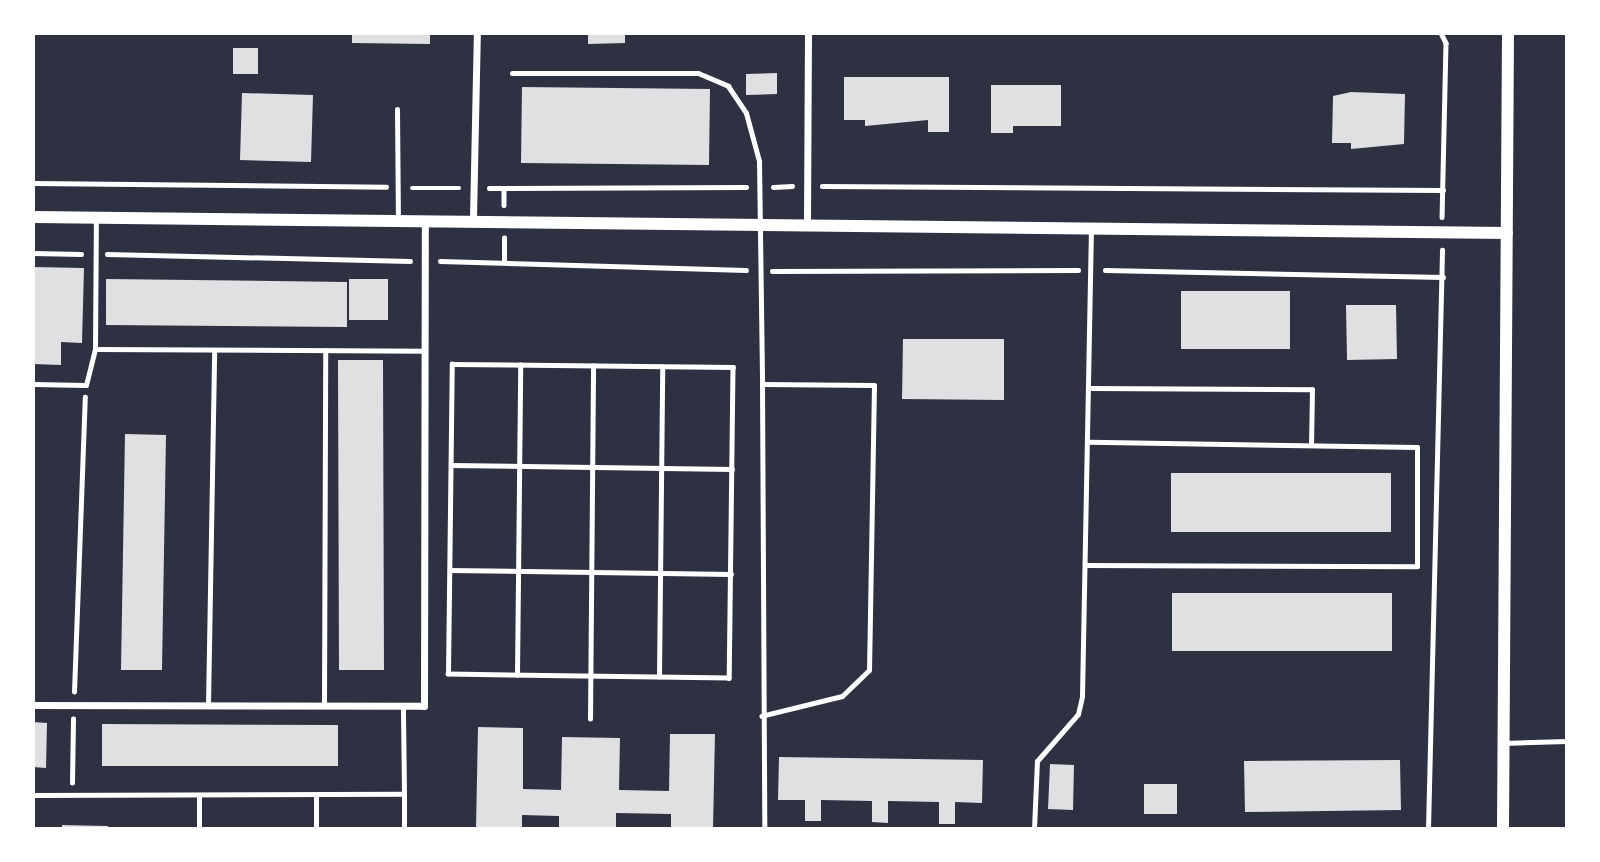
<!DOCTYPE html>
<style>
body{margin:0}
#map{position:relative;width:1600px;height:862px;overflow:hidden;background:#2d3142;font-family:Raleway,sans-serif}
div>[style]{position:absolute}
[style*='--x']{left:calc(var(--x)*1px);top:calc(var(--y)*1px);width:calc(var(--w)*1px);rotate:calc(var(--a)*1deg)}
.building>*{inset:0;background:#e0e0e3}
.path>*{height:4.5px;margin:-2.25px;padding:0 2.25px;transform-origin:2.25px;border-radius:2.25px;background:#fff}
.service>*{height:5px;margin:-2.5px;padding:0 2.5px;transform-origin:2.5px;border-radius:2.5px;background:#fff}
.minor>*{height:7px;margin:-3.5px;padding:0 3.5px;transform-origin:3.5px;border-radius:3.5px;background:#fff}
.tertiary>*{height:12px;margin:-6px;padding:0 6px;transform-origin:6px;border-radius:6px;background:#fff}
span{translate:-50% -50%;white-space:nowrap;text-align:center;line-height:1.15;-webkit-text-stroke:7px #fff;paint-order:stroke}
.frame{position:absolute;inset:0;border:35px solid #fff;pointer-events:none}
</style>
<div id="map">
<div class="building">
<div style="clip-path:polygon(352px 33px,430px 33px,430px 44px,352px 43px)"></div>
<div style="clip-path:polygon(588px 33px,625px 33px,625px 43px,588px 44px)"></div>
<div style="clip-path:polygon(233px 48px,258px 48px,258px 74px,233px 74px)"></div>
<div style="clip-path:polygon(777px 73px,777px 94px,746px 95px,746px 74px)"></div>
<div style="clip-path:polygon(844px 77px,949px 77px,949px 132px,928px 132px,928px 120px,865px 126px,865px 120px,844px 120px)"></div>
<div style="clip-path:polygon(991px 85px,1061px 85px,1061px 126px,1013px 126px,1013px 133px,991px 133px)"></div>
<div style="clip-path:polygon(522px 87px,710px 89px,709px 165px,521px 163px)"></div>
<div style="clip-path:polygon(1351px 92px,1405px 94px,1404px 144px,1351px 149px,1351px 143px,1332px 143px,1333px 96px)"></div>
<div style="clip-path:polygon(242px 93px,313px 95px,311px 162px,240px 160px)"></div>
<div style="clip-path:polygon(33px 267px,84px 268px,82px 343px,61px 342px,61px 365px,33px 364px)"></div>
<div style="clip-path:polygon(106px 279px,347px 282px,347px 327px,106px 325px)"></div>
<div style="clip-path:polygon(349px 279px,388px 279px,388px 320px,349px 320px)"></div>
<div style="clip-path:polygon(1181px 291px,1290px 291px,1290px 349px,1181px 349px)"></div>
<div style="clip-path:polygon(1346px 305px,1396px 305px,1397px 359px,1347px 360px)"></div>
<div style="clip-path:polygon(903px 339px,1004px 339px,1004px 400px,902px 399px)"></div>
<div style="clip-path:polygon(338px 360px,383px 360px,384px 670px,339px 670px)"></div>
<div style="clip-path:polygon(125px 434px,166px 435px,162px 670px,121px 670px)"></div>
<div style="clip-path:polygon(1171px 473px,1391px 473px,1391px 532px,1171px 532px)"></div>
<div style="clip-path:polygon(1172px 593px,1392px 593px,1392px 651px,1172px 651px)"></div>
<div style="clip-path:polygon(33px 722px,47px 723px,46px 768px,33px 767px)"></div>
<div style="clip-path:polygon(102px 724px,338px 725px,338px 766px,102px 766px)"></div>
<div style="clip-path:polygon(478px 727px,523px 728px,523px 789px,561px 790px,562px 737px,620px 738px,619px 790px,669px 791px,670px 734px,715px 734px,713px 829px,671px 829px,671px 814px,616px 813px,616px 829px,559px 829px,559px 816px,522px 815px,522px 829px,476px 829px)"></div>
<div style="clip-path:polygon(779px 757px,983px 760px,982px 803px,955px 802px,955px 824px,939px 824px,939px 802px,888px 801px,888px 823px,872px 822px,872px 801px,821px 800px,821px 821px,805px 821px,805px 800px,778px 800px)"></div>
<div style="clip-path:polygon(1400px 760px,1401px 810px,1245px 812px,1244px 761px)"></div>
<div style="clip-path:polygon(1050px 764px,1074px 765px,1073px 810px,1048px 809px)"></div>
<div style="clip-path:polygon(1144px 784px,1177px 784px,1177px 814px,1144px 814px)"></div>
<div style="clip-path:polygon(62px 825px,108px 826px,108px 829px,62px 829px)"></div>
</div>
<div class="path">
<div style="--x:1441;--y:33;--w:11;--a:63"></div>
<div style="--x:1446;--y:43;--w:174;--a:91.3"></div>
<div style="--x:33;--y:183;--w:353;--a:0.6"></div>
<div style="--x:822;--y:186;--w:621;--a:0.37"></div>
<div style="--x:773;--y:187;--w:19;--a:-3"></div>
<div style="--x:412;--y:188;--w:47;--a:0"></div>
<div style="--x:489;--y:188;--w:257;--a:-0.2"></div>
<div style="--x:504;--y:188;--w:17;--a:90"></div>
<div style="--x:33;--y:253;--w:48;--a:1.2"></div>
<div style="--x:107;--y:254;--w:303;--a:1.3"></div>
<div style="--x:440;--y:261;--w:306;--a:1.7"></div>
<div style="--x:504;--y:262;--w:24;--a:-90"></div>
<div style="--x:1105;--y:270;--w:338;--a:1.2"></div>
<div style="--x:772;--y:271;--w:306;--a:-0.2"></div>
<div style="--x:452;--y:364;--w:281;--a:0.6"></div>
<div style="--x:733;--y:367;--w:311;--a:90.7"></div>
<div style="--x:729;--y:678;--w:281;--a:-179.2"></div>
<div style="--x:448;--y:674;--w:310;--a:-89.3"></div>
<div style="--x:451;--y:465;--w:281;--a:0.8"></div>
<div style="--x:450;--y:570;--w:281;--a:0.8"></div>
<div style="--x:517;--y:675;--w:310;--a:-89.4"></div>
<div style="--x:659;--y:677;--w:310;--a:-89.4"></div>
<div style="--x:74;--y:692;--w:295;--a:-87.9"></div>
<div style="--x:590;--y:719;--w:353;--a:-89.5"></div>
<div style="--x:72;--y:783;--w:64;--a:-89.1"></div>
<div style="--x:1428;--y:829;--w:579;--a:-88.61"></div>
</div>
<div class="service">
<div style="--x:512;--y:73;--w:186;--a:0"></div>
<div style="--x:698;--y:73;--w:33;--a:23"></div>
<div style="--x:728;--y:86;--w:32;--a:56"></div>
<div style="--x:746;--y:113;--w:50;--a:74.8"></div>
<div style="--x:759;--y:161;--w:223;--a:89.2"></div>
<div style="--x:762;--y:384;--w:112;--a:0.5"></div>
<div style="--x:874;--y:385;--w:285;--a:91"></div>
<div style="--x:869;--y:670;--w:37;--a:136"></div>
<div style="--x:842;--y:696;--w:83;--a:166.1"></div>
<div style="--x:397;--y:109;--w:108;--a:89.5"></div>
<div style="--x:95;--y:349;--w:130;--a:-89.6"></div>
<div style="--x:33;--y:384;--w:53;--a:1.1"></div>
<div style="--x:86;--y:385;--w:37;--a:-76"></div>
<div style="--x:95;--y:349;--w:330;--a:0.3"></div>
<div style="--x:762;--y:384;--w:445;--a:89.7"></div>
<div style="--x:1091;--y:388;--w:221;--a:0.3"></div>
<div style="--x:1312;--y:389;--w:55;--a:91"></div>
<div style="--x:1086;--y:565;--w:331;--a:0.2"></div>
<div style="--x:1417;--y:566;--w:119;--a:-90"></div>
<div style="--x:1417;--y:447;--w:328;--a:-179.1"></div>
<div style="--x:208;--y:705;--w:354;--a:-89"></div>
<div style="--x:324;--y:706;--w:356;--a:-89.8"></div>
<div style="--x:1503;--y:743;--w:64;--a:-1.8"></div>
<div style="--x:33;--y:795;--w:371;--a:-0.2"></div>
<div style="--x:404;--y:794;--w:88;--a:-90.7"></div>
<div style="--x:199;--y:829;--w:34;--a:-90"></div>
<div style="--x:316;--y:829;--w:33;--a:-90"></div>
<div style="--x:404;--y:829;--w:35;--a:-90"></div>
<div style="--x:1034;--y:829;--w:68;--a:-87.5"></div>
<div style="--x:1037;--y:761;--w:62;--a:-48.9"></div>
<div style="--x:1078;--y:714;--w:18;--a:-77"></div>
<div style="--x:1082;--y:696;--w:466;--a:-88.9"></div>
</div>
<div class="minor">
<div style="--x:473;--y:218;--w:185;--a:-88.8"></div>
<div style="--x:807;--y:222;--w:189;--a:-89.7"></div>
<div style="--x:33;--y:705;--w:391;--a:0.1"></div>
<div style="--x:424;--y:706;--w:487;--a:-89.9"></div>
</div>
<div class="tertiary">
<div style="--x:33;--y:217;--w:1474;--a:0.62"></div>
<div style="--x:1503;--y:829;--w:796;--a:-89.64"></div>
</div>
<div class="frame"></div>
</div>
